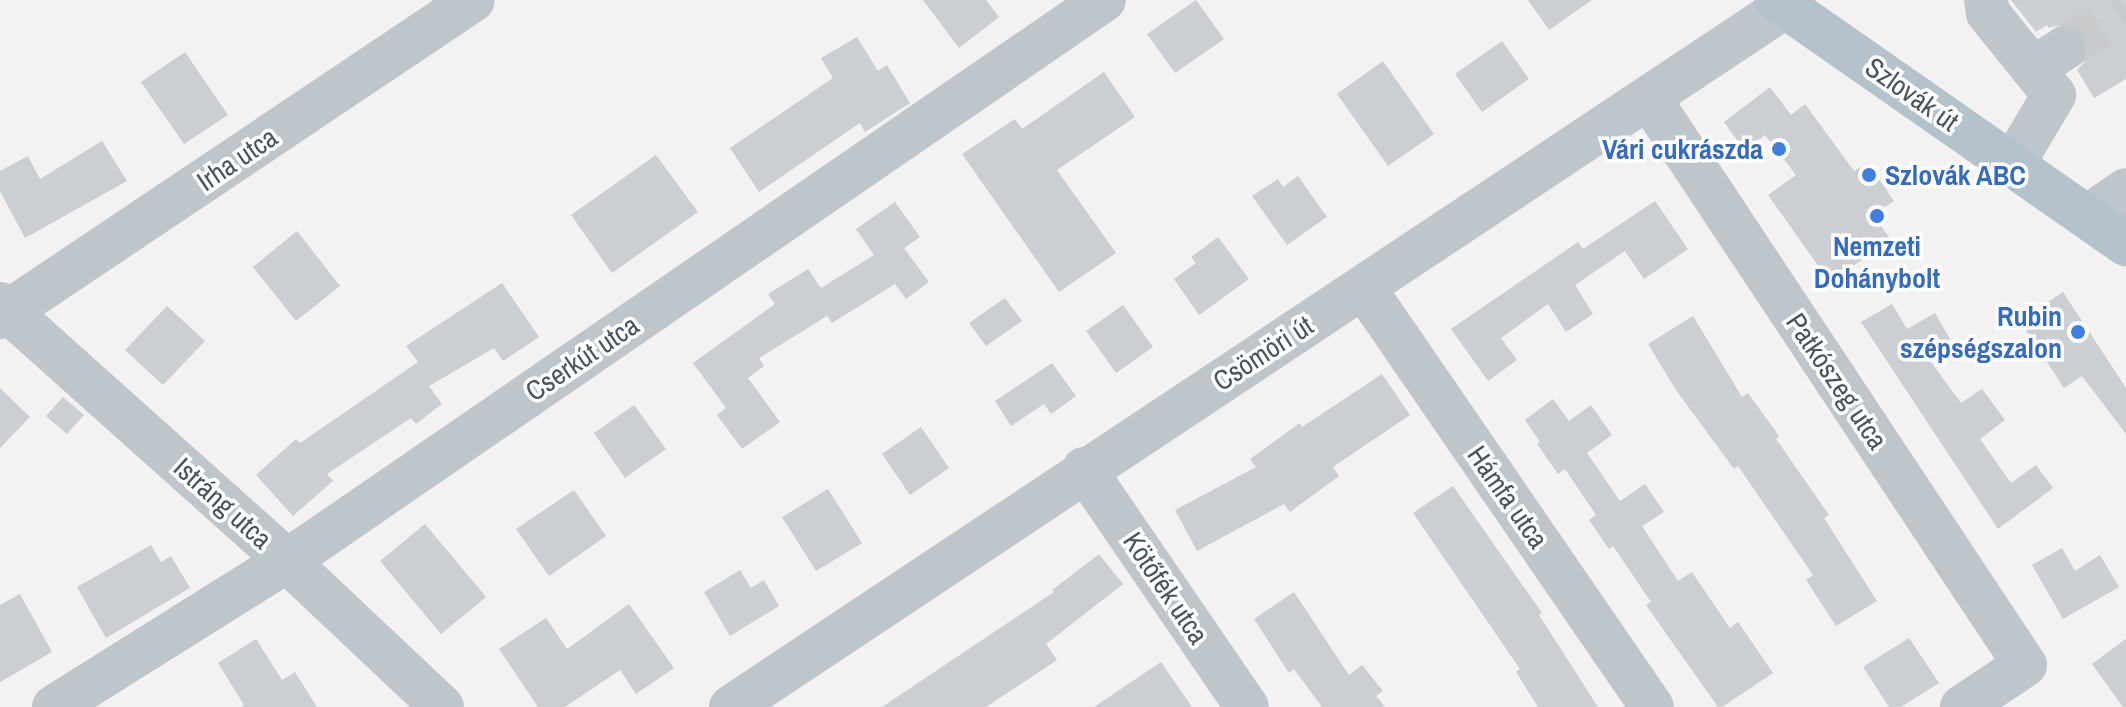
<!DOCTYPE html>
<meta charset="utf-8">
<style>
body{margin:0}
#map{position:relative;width:2126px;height:707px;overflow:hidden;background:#f3f1f1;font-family:"Archivo Narrow",sans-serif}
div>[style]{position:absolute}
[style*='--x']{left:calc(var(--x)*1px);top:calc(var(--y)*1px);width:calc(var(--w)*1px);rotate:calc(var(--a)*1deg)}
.building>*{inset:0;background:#cbced2}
.minor-tunnel>*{height:44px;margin-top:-22px;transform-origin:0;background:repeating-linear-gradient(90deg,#c9cacc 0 44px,transparent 0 66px)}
.minor>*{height:44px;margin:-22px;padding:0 22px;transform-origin:22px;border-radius:22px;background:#bec6cc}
.major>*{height:44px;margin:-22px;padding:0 22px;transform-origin:22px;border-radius:22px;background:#b4c2cc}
.dots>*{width:22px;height:22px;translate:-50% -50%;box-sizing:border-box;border:4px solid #fff;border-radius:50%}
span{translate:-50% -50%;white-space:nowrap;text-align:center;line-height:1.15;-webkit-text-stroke:7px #fff;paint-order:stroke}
.street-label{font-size:28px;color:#4b565c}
.shop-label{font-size:28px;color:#366cbe;font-weight:700}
.right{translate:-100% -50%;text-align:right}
.left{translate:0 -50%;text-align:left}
</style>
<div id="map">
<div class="building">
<div style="clip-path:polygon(923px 0,986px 0,999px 17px,959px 48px)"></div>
<div style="clip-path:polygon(1196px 0,1224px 39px,1175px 73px,1147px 34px)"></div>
<div style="clip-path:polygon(1528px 0,1592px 0,1549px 30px)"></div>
<div style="clip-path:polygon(2011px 0,2126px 0,2126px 79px,2094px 98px,2077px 70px,2085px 61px,2088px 49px,2084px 35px,2075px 27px,2063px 24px,2049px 28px,2047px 25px,2036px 32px)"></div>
<div style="clip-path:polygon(857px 37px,878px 71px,887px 65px,910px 103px,865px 132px,860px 123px,759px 192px,730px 148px,833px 78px,821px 58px)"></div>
<div style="clip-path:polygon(1502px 41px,1529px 79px,1482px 112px,1455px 74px)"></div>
<div style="clip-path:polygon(185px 52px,228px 115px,184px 144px,141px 82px)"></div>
<div style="clip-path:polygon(1383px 61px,1434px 134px,1388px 166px,1337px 94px)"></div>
<div style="clip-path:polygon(1104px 72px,1135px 117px,1057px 170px,1116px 253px,1059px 292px,962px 154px,1015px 119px,1022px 129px)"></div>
<div style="clip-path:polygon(1770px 87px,1791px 115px,1805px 104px,1854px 171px,1868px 163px,1894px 201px,1873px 215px,1892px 241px,1829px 281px,1768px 195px,1796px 175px,1765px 135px,1744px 150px,1724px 122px)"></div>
<div style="clip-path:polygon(102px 141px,127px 181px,25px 238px,0 191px,0 171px,28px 156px,40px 179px)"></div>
<div style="clip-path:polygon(656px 155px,698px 212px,612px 273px,571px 215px)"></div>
<div style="clip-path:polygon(1298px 176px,1327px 217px,1287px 245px,1252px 196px,1278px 179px,1283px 187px)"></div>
<div style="clip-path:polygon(1655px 201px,1688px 249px,1644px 279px,1625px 251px,1575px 285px,1593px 314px,1566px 332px,1548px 304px,1501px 338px,1517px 360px,1488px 381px,1451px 329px,1578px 242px,1583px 249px)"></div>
<div style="clip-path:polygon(895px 202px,920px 237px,904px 248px,929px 282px,906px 299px,895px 284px,832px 323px,827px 316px,759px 358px,764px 366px,748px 378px,780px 422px,742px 449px,717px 415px,726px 408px,693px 363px,775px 304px,768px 294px,808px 269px,821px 288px,874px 255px,856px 229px)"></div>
<div style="clip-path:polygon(297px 231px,340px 286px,296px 321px,253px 267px)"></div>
<div style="clip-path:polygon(1218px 237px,1249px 279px,1199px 315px,1174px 279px,1196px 263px,1191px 257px)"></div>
<div style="clip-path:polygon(502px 283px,539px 337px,503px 361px,494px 348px,429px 386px,442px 404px,416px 424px,411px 418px,327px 474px,333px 481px,293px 516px,256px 475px,296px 439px,300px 443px,418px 362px,406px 346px)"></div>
<div style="clip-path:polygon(2063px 292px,2126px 388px,2126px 434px,2082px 376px,2064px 388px,2020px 321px)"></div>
<div style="clip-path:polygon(1005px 298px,1022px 321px,986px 346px,969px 323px)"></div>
<div style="clip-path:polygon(1892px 304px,1907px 329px,1935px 313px,1950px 339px,1925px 354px,1961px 403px,1982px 389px,2005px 420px,1980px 439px,2011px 483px,2036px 465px,2053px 488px,1998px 529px,1861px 322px)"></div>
<div style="clip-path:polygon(1123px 305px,1153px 347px,1116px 373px,1086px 331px)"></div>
<div style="clip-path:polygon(167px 306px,205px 341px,163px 385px,125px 350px)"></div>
<div style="clip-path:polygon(1693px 316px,1742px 397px,1748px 393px,1779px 436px,1776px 439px,1829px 515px,1824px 518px,1877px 601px,1836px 626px,1806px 580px,1813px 575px,1738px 466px,1734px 469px,1676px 390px,1648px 344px)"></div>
<div style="clip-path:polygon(1052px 363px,1076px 396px,1051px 414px,1044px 404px,1011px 426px,995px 401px)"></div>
<div style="clip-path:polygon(1382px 374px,1410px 415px,1333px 467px,1339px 476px,1290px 512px,1284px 504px,1197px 551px,1175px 510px,1256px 467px,1250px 459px,1300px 423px,1302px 427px)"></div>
<div style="clip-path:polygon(0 388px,30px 417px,0 448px)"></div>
<div style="clip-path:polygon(63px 397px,84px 415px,67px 434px,46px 416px)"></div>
<div style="clip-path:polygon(1553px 399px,1569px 421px,1591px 405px,1612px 435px,1587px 453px,1620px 501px,1645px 484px,1664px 512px,1642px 526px,1678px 581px,1692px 572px,1730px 628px,1738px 622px,1773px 673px,1722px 707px,1718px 707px,1646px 605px,1651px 602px,1613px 546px,1609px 549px,1589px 520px,1596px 515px,1565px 469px,1558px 474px,1537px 444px,1540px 442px,1525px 420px)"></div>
<div style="clip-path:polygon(634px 405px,666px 449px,625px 478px,594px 433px)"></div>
<div style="clip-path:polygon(921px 427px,949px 468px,910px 495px,882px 454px)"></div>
<div style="clip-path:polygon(1453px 486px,1542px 613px,1539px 615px,1598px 707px,1538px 707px,1516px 672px,1520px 669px,1413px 513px)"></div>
<div style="clip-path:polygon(828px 489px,862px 543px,816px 571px,782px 517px)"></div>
<div style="clip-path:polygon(574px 490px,606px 536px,549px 576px,516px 529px)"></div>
<div style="clip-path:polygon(425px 524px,486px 597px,441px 634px,380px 561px)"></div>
<div style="clip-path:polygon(151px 545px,161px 562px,171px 556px,190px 588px,106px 638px,77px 587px)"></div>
<div style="clip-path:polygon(2062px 548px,2075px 571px,2100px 555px,2119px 587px,2063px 619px,2032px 565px)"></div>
<div style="clip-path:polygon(1099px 554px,1123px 584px,1046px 644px,1057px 660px,986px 707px,882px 707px,1054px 592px,1052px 590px)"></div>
<div style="clip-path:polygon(740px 570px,751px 588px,764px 580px,779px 606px,730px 636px,704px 592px)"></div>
<div style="clip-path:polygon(1294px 592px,1349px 675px,1362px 665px,1383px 691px,1376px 696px,1385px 707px,1322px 707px,1294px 669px,1289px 673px,1254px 619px)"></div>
<div style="clip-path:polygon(20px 594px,52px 652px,0 682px,0 605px)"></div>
<div style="clip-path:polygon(629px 604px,674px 668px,636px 694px,620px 670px,565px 707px,538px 707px,499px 649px,546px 618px,567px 649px)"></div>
<div style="clip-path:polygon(1909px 638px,1939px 683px,1901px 707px,1889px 707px,1863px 667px)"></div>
<div style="clip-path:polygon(256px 639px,282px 680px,295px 672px,317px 707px,241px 707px,244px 705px,218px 663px)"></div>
<div style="clip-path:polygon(2126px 639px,2126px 707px,2123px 707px,2092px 664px)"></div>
<div style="clip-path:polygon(1161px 662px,1192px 707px,1094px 707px)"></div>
</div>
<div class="minor-tunnel">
<div style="--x:2063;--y:49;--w:75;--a:-32.4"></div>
</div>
<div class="minor">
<div style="--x:1986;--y:0;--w:13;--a:81"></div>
<div style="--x:1988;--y:13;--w:105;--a:51.2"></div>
<div style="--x:2054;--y:95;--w:80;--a:120.7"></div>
<div style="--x:2033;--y:68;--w:36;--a:-32"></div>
<div style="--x:1649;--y:98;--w:680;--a:56.45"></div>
<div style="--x:2025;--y:665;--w:76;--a:146.3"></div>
<div style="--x:2087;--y:217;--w:47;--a:-34.7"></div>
<div style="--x:1364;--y:288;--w:508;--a:55.5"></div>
<div style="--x:0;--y:304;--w:385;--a:41.8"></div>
<div style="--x:287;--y:561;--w:213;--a:43.3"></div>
<div style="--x:0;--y:317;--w:569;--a:-33.83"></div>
<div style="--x:1084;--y:469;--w:288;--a:55.6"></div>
<div style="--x:54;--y:707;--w:275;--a:-32.1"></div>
<div style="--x:287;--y:561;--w:991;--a:-34.48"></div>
<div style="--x:731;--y:707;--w:1267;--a:-33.6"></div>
</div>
<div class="major">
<div style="--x:1776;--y:0;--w:427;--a:34.9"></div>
</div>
<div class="dots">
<div style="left:1779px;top:149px;background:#3f7fe0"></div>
<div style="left:1869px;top:175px;background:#3f7fe0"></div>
<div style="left:1877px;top:216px;background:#3f7fe0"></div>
<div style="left:2078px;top:332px;background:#3f7fe0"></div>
</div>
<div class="street-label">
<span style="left:1912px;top:94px;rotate:35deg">Szlovák út</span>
<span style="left:237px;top:159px;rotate:-34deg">Irha utca</span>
<span style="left:1263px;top:353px;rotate:-33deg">Csömöri út</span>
<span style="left:582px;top:358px;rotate:-34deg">Cserkút utca</span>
<span style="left:1837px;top:381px;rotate:56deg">Patkószeg utca</span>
<span style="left:1508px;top:497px;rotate:55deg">Hámfa utca</span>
<span style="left:223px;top:503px;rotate:42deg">Istráng utca</span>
<span style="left:1166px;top:588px;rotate:56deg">Kötőfék utca</span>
</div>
<div class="shop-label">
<span class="right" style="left:1763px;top:149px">Vári cukrászda</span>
<span class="left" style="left:1885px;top:175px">Szlovák ABC</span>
<span style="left:1877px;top:262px">Nemzeti<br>Dohánybolt</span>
<span class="right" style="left:2062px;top:332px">Rubin<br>szépségszalon</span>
</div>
</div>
